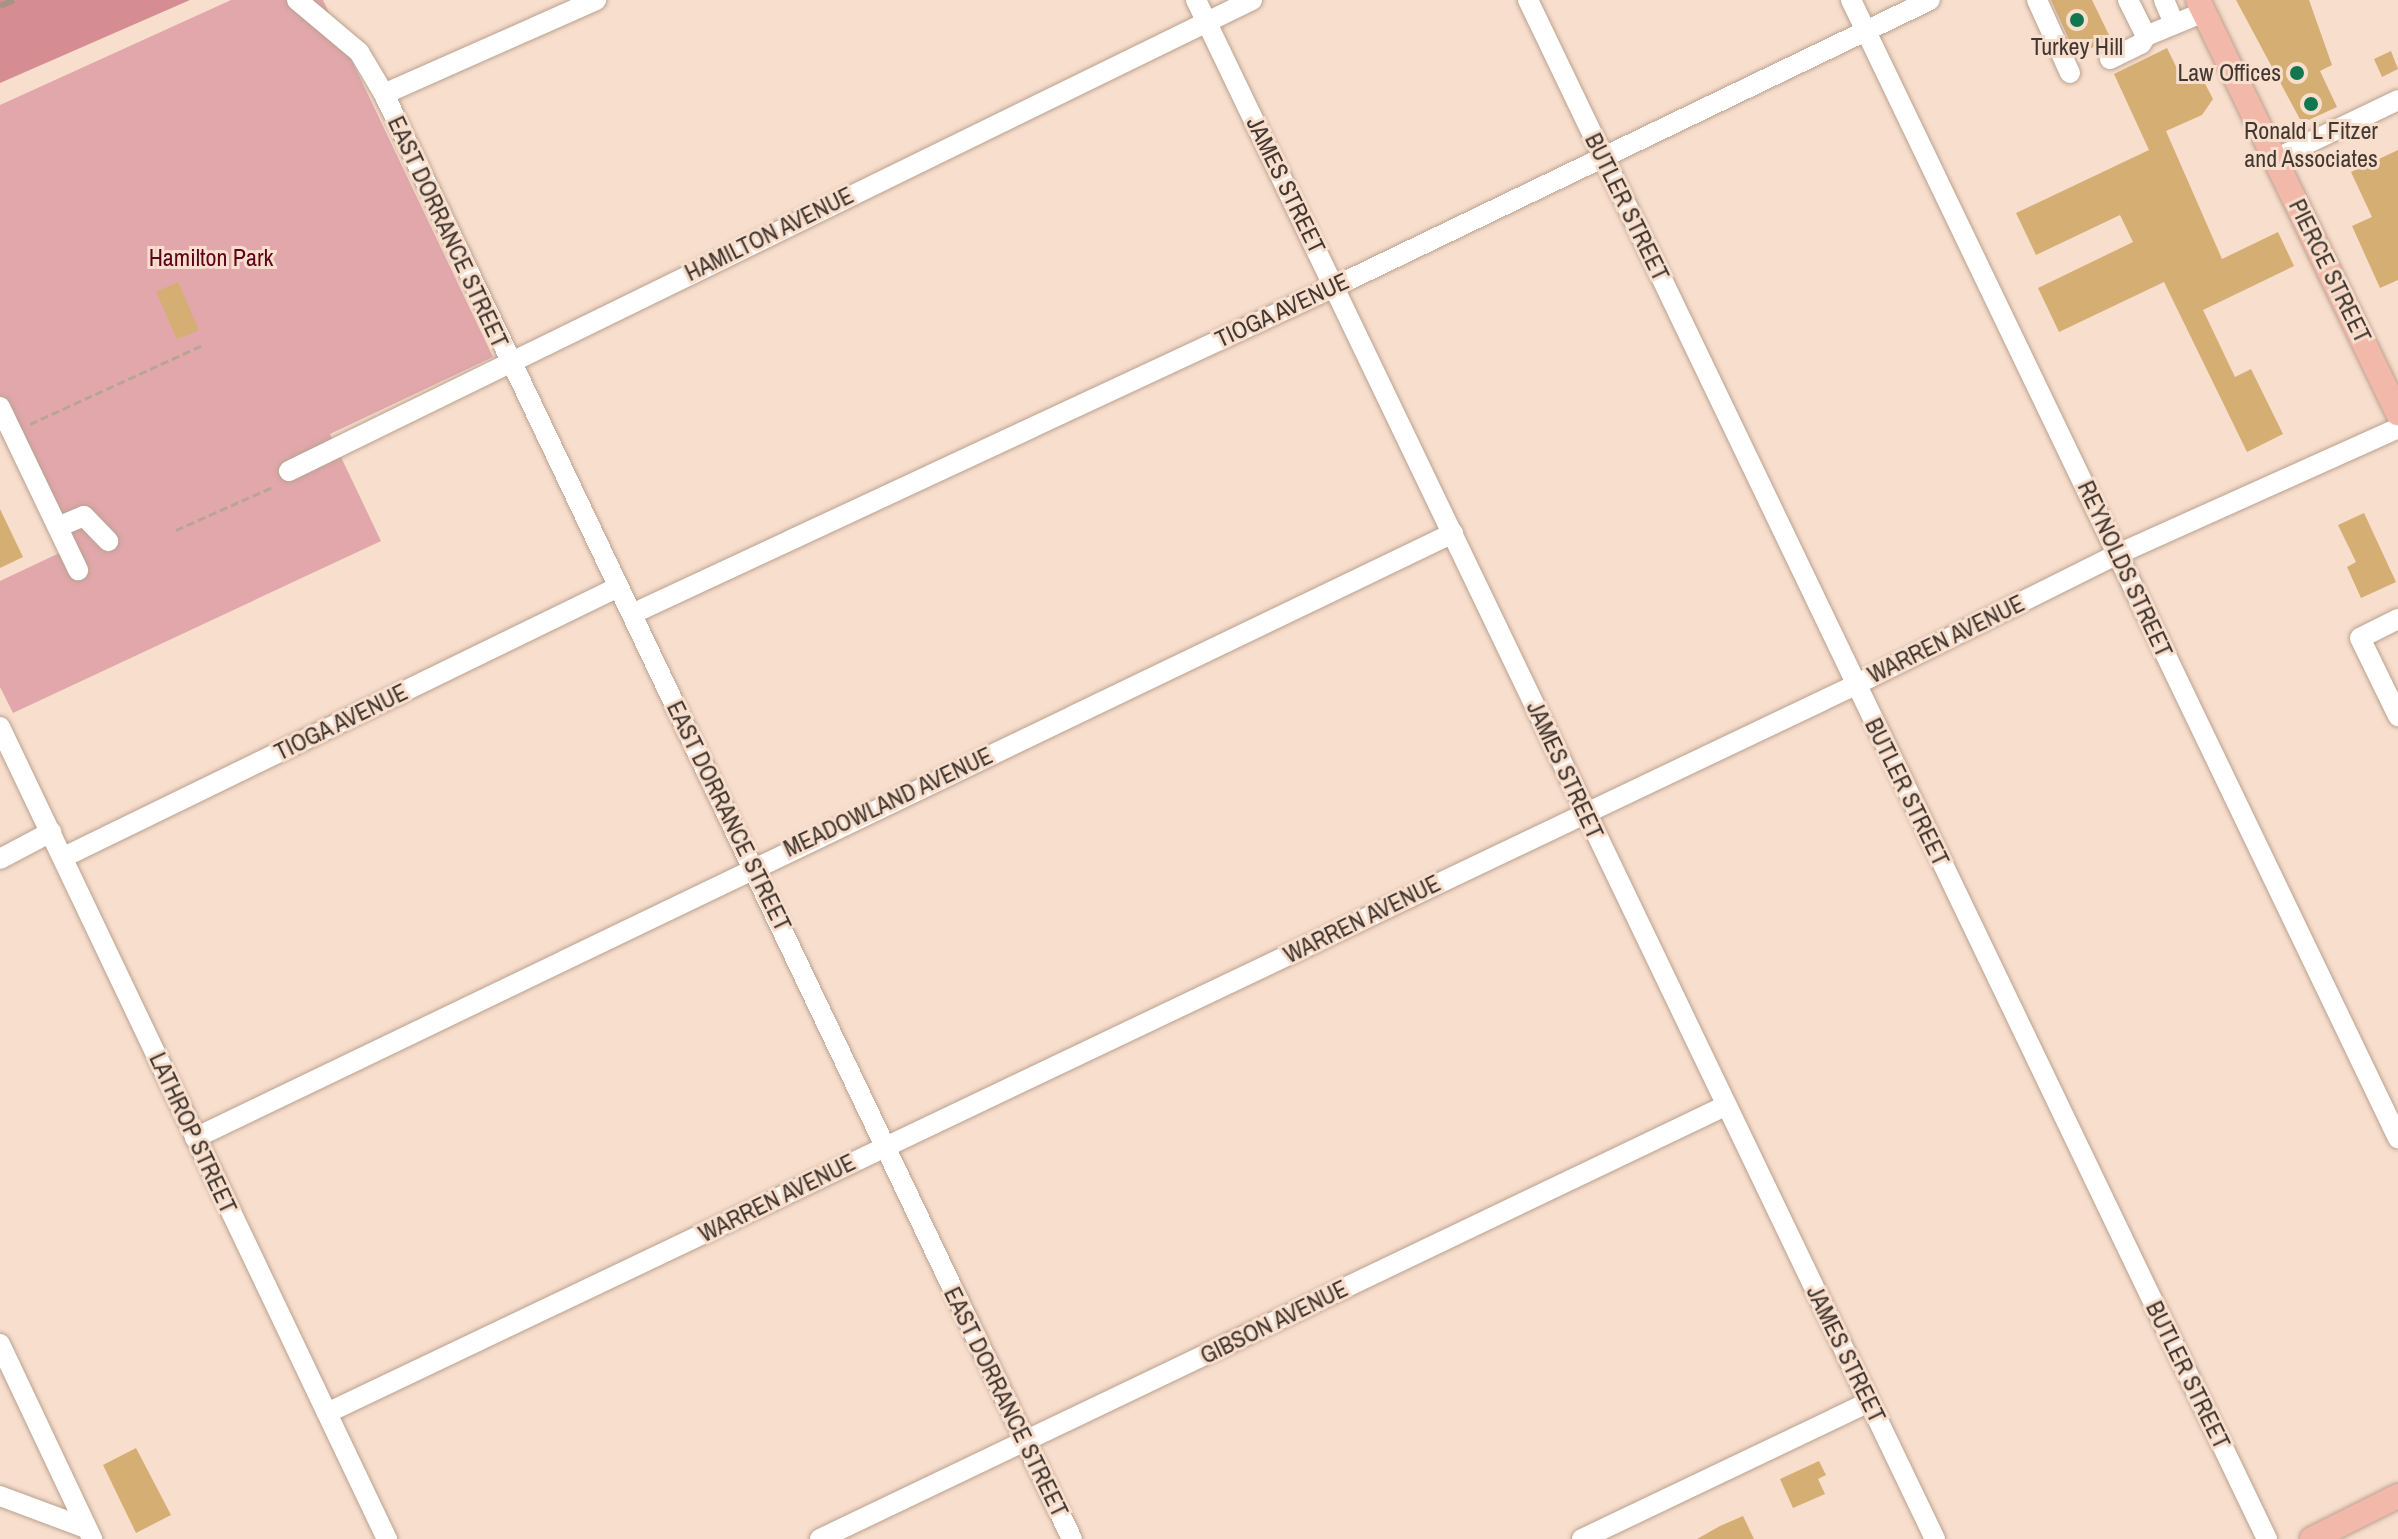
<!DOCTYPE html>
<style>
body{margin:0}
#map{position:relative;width:2398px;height:1539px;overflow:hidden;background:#f8decc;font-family:"Archivo Narrow",sans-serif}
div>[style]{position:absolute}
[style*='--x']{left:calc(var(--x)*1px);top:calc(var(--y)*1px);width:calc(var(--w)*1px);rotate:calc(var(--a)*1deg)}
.green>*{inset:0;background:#e1a7ab}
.forest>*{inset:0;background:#d58d93}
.building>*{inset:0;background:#d5ae74}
.path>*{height:3px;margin-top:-1.5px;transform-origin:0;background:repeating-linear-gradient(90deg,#b8a496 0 8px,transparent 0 12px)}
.roads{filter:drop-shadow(0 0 2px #baa190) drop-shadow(0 0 2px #baa190)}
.minor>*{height:20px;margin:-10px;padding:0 10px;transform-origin:10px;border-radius:10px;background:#fff}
.major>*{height:24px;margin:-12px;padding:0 12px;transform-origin:12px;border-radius:12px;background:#f2b8aa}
.rail>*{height:6px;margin-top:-3px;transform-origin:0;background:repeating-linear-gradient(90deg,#a59386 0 16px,transparent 0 24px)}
.dots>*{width:22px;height:22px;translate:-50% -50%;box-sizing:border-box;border:4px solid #f8decc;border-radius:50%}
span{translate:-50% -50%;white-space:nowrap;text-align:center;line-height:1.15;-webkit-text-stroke:6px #f8decc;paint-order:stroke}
.poi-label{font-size:24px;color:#423831}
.right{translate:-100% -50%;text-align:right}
.street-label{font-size:24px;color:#423831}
.park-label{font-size:24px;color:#5d041c}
</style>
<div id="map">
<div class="green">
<div style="clip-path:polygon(231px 0,323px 0,493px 357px,330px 434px,381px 541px,13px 713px,0 687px,0 581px,72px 547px,0 395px,0 105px)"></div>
</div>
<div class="forest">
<div style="clip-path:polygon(0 0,190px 0,0 83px)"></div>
</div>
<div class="building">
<div style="clip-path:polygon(2051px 0,2092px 0,2111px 39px,2076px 55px)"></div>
<div style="clip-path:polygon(2236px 0,2309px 0,2332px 65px,2320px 71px,2337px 107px,2302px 123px)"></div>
<div style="clip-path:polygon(2167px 48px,2184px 83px,2201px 76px,2213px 99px,2202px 115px,2166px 131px,2222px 259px,2278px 232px,2294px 266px,2203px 310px,2235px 377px,2251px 369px,2283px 434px,2247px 452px,2164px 282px,2059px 332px,2038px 288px,2133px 242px,2120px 215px,2036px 255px,2016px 213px,2149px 150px,2114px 74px)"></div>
<div style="clip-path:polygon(2391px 51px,2398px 69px,2382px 77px,2374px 59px)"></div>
<div style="clip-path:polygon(2398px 150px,2398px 280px,2380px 288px,2352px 226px,2372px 217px,2351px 172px)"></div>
<div style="clip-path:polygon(178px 282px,199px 330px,177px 339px,156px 292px)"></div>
<div style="clip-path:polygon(0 509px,23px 557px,0 568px)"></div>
<div style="clip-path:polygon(2364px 513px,2396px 582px,2361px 598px,2347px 567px,2356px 562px,2338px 525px)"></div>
<div style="clip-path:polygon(136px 1448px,171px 1515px,136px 1533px,103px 1465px)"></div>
<div style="clip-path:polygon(1819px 1461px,1826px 1475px,1818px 1479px,1825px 1494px,1793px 1508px,1780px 1479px)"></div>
<div style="clip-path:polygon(1743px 1516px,1754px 1539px,1697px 1539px,1720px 1526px)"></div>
</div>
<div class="path">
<div style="--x:30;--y:424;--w:192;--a:-24.6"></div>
<div style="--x:176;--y:530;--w:108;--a:-24"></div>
</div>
<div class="roads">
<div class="minor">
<div style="--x:297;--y:0;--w:81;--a:40"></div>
<div style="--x:359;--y:52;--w:49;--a:59.2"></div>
<div style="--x:384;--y:94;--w:1600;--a:64.54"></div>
<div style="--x:1196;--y:0;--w:1707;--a:64.35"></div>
<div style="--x:1528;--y:0;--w:1707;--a:64.35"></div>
<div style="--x:1851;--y:0;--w:1263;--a:64.33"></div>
<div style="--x:2037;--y:0;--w:80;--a:65.7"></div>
<div style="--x:2128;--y:0;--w:40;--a:63.4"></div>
<div style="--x:2146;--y:36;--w:63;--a:-22.5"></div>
<div style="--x:2164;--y:0;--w:26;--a:67"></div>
<div style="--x:2110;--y:59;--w:34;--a:-26"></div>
<div style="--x:2141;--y:44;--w:9;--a:-58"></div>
<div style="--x:384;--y:94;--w:232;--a:-23.9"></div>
<div style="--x:2275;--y:159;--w:136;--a:-25.6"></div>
<div style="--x:0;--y:407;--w:181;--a:64.4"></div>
<div style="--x:289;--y:471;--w:1072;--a:-26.06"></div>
<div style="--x:58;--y:527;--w:28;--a:-23"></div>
<div style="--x:84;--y:516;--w:35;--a:46"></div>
<div style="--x:632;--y:614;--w:777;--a:-24.98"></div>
<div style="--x:1336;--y:286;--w:659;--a:-25.71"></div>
<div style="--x:2398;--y:619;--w:42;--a:153.4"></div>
<div style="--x:2360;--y:638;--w:87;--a:64"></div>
<div style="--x:0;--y:727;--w:900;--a:64.52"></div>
<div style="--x:64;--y:857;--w:616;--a:-25.98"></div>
<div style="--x:0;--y:859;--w:58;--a:-27.9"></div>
<div style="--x:195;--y:1138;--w:1396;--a:-25.68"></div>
<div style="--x:0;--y:1344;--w:216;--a:64.7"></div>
<div style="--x:327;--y:1413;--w:1693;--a:-25.47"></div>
<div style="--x:1855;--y:685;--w:294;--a:-26.5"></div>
<div style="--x:2118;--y:554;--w:307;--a:-24.2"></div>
<div style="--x:0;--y:1496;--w:92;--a:20.4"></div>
<div style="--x:820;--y:1539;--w:1005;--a:-25.57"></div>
<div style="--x:1582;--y:1539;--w:318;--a:-25.5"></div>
</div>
<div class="major">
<div style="--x:2198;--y:0;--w:459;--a:64.2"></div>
<div style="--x:2312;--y:1539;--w:96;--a:-26.6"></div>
</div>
</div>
<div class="rail">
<div style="--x:0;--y:6;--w:15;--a:-23"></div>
</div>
<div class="dots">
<div style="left:2077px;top:20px;background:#11774f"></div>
<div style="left:2297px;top:73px;background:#11774f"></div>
<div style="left:2311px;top:104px;background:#11774f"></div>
</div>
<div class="poi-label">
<span style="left:2077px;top:47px">Turkey Hill</span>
<span class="right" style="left:2281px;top:73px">Law Offices</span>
<span style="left:2311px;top:145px">Ronald L Fitzer<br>and Associates</span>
</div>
<div class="street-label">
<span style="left:1286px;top:185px;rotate:64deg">JAMES STREET</span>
<span style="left:1627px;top:207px;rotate:64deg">BUTLER STREET</span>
<span style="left:448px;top:232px;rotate:65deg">EAST DORRANCE STREET</span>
<span style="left:769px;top:234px;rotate:-26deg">HAMILTON AVENUE</span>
<span style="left:2330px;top:271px;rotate:64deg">PIERCE STREET</span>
<span style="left:1282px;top:310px;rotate:-25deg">TIOGA AVENUE</span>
<span style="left:2125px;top:569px;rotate:65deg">REYNOLDS STREET</span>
<span style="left:1946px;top:639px;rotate:-26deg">WARREN AVENUE</span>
<span style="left:341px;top:722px;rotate:-26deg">TIOGA AVENUE</span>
<span style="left:1565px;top:770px;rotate:65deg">JAMES STREET</span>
<span style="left:1907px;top:792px;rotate:64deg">BUTLER STREET</span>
<span style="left:888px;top:802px;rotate:-25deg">MEADOWLAND AVENUE</span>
<span style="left:729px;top:816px;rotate:64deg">EAST DORRANCE STREET</span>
<span style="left:1362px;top:919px;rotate:-26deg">WARREN AVENUE</span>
<span style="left:193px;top:1133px;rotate:65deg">LATHROP STREET</span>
<span style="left:777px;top:1198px;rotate:-26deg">WARREN AVENUE</span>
<span style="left:1274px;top:1322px;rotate:-26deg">GIBSON AVENUE</span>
<span style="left:1846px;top:1354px;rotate:64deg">JAMES STREET</span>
<span style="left:2188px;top:1375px;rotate:64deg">BUTLER STREET</span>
<span style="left:1006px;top:1402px;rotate:64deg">EAST DORRANCE STREET</span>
</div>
<div class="park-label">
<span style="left:211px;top:258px">Hamilton Park</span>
</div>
</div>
